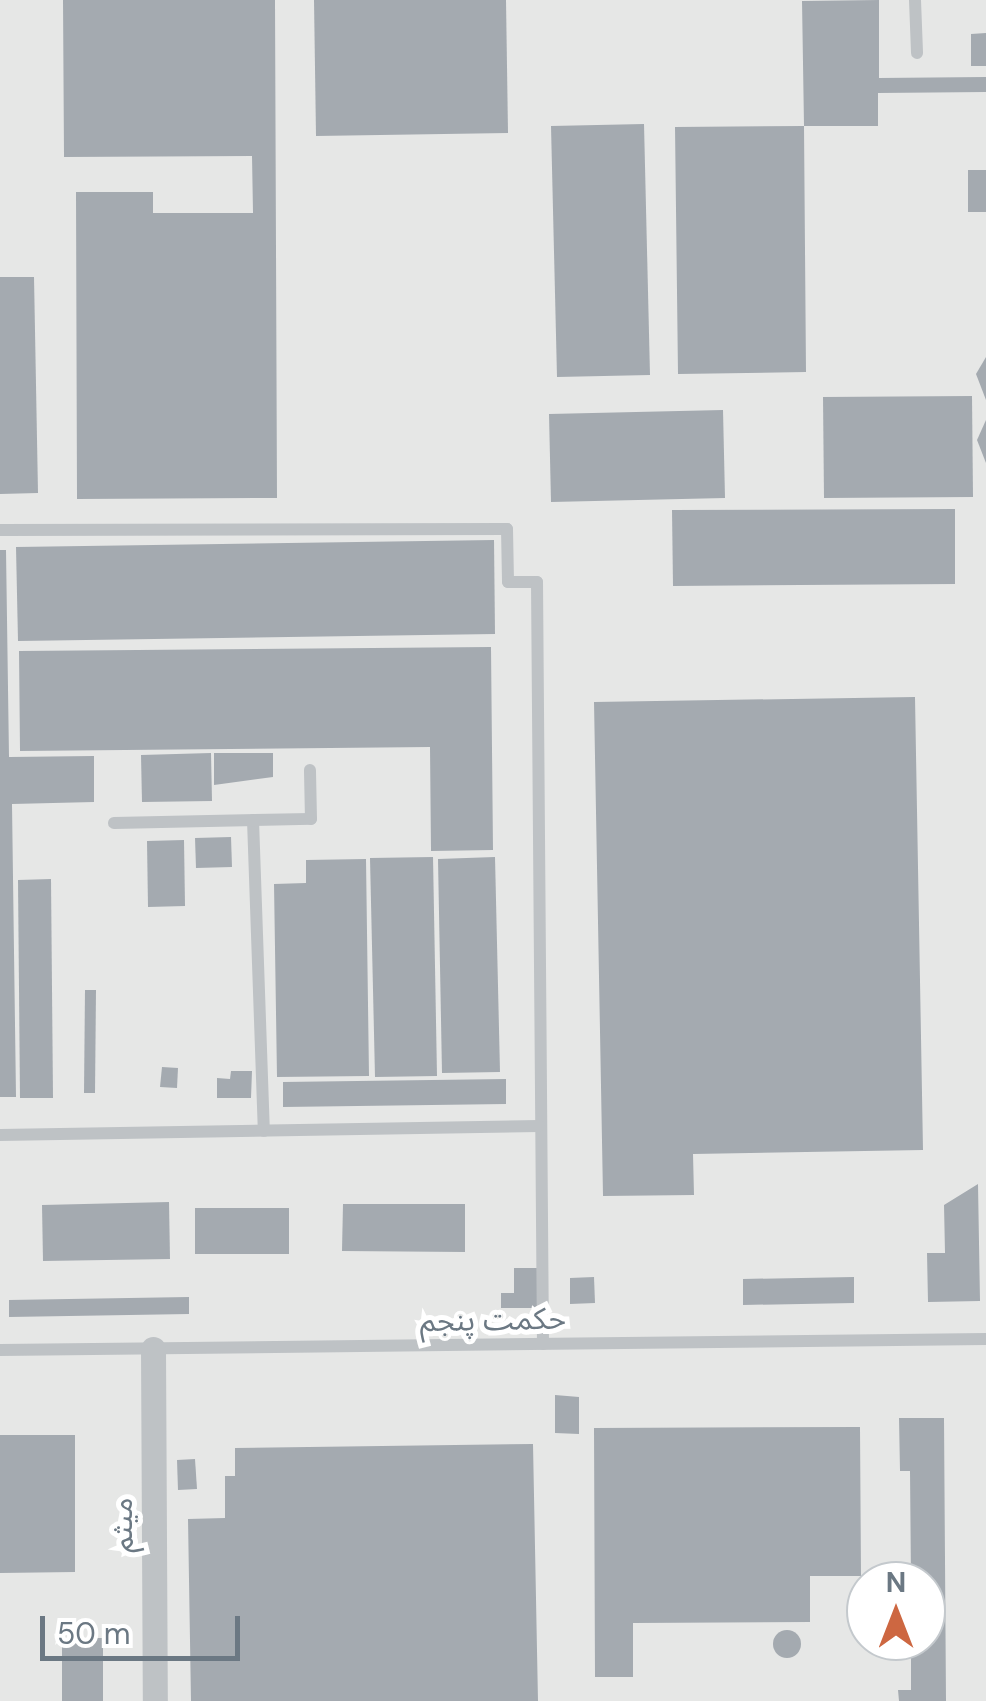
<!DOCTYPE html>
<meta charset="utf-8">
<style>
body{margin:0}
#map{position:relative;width:986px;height:1701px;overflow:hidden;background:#f8f8f6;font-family:"DM Sans","Noto Sans Arabic",sans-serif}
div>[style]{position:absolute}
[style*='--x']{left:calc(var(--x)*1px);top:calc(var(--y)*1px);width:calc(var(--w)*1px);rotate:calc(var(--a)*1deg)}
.built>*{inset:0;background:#e6e7e6}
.building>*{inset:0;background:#a4aab0}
.round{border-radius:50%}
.service>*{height:12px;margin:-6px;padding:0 6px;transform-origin:6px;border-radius:6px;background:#bec2c5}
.minor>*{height:25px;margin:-12.5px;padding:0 12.5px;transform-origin:12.5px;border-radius:12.5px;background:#bec2c5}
span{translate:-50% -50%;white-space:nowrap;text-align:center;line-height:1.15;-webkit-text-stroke:10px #fff;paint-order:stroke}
.street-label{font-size:30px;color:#6b7883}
.north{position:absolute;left:846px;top:1561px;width:100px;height:100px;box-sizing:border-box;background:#fff;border:2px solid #c4c9cd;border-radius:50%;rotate:0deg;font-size:28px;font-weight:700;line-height:40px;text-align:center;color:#6b7883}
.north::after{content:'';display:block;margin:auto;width:35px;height:45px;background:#cd6741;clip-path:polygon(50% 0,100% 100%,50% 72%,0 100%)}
.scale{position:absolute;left:40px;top:1616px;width:200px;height:45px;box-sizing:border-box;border:5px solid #6b7883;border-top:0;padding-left:12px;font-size:30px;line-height:35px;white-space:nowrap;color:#6b7883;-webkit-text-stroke:8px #fff;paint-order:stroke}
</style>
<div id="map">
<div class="built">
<div style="clip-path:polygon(evenodd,0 0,986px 0,986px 1701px,0 1701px,0 0,866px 1581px,926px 1581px,926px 1641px,866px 1641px,866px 1581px)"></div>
</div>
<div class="building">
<div style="clip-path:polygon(63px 0,275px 0,277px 498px,77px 499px,76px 192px,153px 192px,153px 213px,253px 213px,252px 156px,64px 157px)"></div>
<div style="clip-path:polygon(314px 0,506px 0,508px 133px,316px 136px)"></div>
<div style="clip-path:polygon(879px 0,879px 78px,986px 77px,986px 92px,878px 93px,878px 126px,804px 126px,806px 372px,678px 374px,675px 127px,804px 126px,802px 1px)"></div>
<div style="clip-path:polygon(986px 33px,986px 66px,971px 66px,971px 34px)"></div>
<div style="clip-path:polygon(644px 124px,650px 375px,557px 377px,551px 126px)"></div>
<div style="clip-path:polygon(968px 170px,986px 170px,986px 212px,968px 212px)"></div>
<div style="clip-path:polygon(0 277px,34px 277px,38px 493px,0 494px)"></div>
<div style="clip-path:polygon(986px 357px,986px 400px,976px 374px)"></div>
<div style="clip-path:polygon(972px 396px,973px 497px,824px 498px,823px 397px)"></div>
<div style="clip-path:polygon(723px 410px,725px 498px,551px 502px,549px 414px)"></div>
<div style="clip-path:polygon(986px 420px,986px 463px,977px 440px)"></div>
<div style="clip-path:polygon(955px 509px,955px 584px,673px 586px,672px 510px)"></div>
<div style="clip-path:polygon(494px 540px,495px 634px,18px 641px,16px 547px)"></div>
<div style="clip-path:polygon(0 550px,6px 550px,9px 757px,94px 756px,94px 802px,12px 804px,16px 1097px,0 1097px)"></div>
<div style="clip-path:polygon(491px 647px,493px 850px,431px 851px,430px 747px,20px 751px,19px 651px)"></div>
<div style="clip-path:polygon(915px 697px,923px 1150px,693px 1154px,694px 1195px,603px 1196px,594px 702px)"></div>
<div style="clip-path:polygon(211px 753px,212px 801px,142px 802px,141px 755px)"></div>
<div style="clip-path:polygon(214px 753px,273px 753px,273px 777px,214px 785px)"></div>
<div style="clip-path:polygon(231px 837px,232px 867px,196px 868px,195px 838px)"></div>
<div style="clip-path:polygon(184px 840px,185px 906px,148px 907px,147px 841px)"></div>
<div style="clip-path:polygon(433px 857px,437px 1076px,375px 1077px,370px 858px)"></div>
<div style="clip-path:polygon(495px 857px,500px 1072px,442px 1073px,438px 859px)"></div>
<div style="clip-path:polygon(366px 859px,369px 1076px,277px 1077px,274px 884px,306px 883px,306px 860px)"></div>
<div style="clip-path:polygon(51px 879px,53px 1098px,20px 1098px,18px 880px)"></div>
<div style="clip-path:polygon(85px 990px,96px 990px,95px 1093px,84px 1093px)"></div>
<div style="clip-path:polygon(162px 1067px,178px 1068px,177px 1088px,160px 1087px)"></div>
<div style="clip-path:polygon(231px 1071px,252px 1071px,251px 1098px,217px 1098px,217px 1078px,230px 1079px)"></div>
<div style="clip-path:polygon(506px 1079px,506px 1104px,283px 1107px,283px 1082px)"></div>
<div style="clip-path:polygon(978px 1184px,980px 1301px,928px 1302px,927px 1253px,945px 1253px,944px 1205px)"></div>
<div style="clip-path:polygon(169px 1202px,170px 1259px,43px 1261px,42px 1205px)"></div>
<div style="clip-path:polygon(343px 1204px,465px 1204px,465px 1252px,342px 1251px)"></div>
<div style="clip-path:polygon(195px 1208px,289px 1208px,289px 1254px,195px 1254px)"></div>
<div style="clip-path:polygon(514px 1268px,539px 1268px,539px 1308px,501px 1308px,501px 1293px,514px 1293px)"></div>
<div style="clip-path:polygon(594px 1277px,595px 1303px,570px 1304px,570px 1278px)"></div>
<div style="clip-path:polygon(854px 1277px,854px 1303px,743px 1305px,743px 1279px)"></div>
<div style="clip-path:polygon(189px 1297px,189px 1314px,9px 1317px,9px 1300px)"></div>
<div style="clip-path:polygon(555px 1395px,579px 1397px,579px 1434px,555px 1433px)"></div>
<div style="clip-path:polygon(899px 1418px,944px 1418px,946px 1701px,899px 1701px,898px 1690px,911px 1690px,911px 1641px,926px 1641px,926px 1581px,911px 1581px,910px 1471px,900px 1471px)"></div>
<div style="clip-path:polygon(860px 1427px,861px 1576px,810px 1576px,810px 1622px,633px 1623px,633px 1677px,595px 1677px,594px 1428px)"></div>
<div style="clip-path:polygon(0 1435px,75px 1435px,75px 1572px,0 1573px)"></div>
<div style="clip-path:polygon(533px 1444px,538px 1701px,191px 1701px,188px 1519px,225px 1518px,225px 1476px,235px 1476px,235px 1448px)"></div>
<div style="clip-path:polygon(195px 1459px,197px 1489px,178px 1490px,177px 1460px)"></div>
<div class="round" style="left:773px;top:1630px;width:28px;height:28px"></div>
<div style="clip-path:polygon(62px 1638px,103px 1638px,103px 1701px,62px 1701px)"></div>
</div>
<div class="service">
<div style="--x:915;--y:0;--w:53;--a:87.8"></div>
<div style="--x:0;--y:530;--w:507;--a:-0.11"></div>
<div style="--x:507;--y:529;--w:53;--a:88.9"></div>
<div style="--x:508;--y:582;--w:29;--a:0"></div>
<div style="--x:537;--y:582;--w:762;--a:89.55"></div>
<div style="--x:253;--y:820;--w:311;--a:88"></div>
<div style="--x:114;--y:823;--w:197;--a:-1.2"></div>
<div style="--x:311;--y:819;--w:49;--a:-91.2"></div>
<div style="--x:0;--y:1135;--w:539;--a:-0.96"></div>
<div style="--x:0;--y:1350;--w:986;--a:-0.64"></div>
</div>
<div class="minor">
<div style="--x:153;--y:1349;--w:352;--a:89.7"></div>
</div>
<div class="street-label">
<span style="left:493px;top:1320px;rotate:-1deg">حکمت پنجم</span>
<span style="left:122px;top:1525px;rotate:-90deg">میثم</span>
</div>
<div class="north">N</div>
<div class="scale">50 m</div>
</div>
